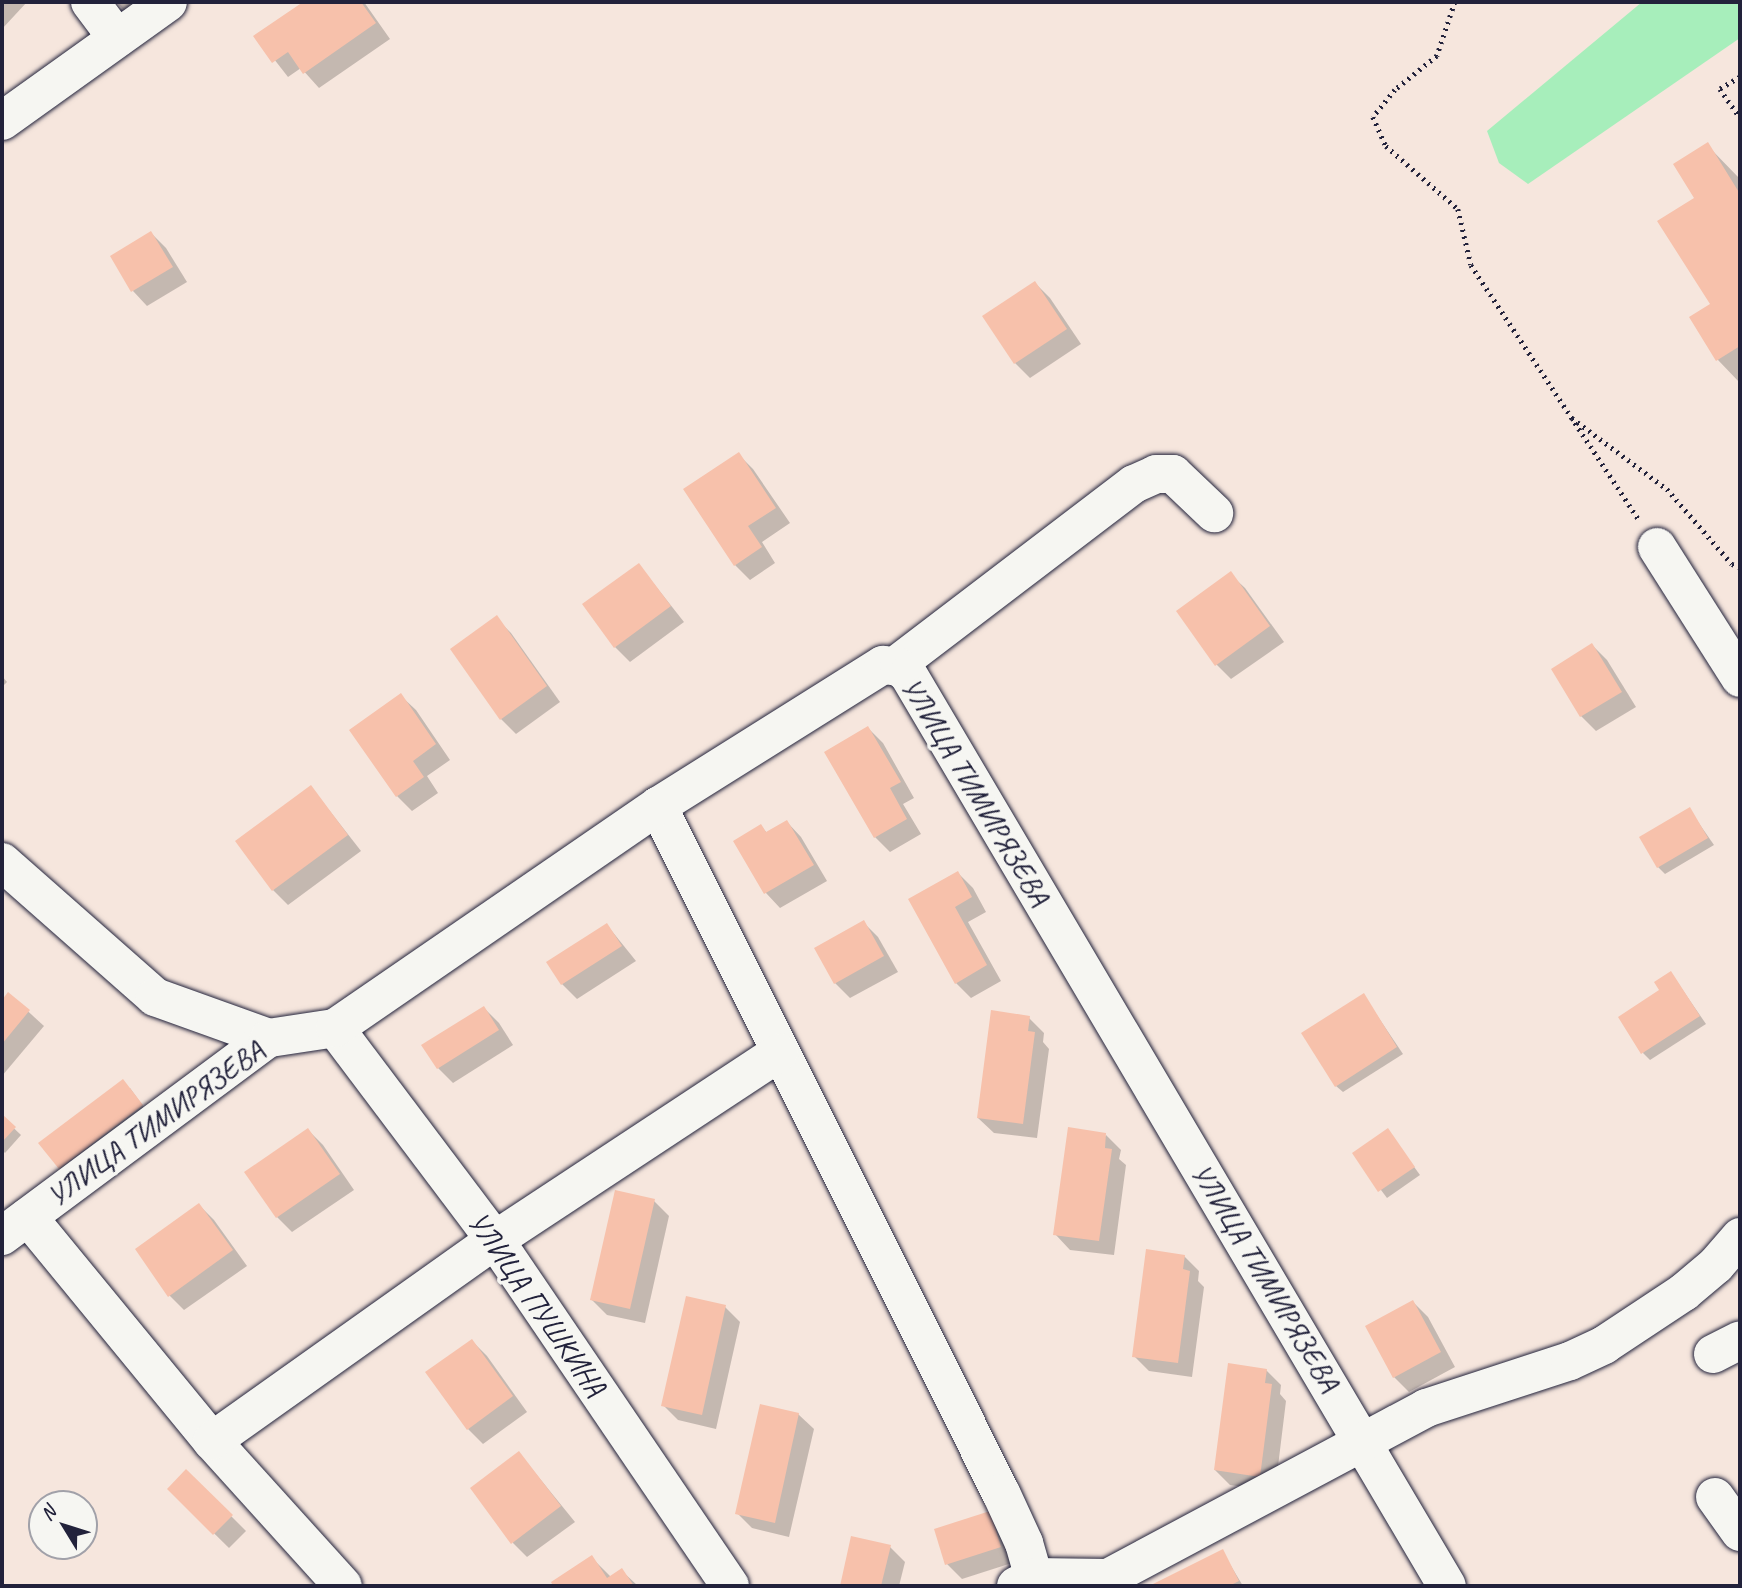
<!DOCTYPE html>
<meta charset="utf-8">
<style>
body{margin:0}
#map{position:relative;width:1742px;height:1588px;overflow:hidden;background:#f6e6dd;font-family:Caveat,sans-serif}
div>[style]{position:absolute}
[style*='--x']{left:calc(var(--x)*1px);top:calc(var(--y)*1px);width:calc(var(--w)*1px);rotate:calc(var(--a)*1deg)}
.green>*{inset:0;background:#a7eebb}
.shadow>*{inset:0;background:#0003}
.building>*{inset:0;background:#f7c1ab}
.path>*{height:4.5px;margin-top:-2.25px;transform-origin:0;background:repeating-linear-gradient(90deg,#22223b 0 2px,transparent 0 7px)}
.roads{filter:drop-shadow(0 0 2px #22223b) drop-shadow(0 0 2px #22223b)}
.minor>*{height:38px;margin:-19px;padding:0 19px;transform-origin:19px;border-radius:19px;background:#f6f6f2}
span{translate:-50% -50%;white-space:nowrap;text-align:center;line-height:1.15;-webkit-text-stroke:7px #f6f6f2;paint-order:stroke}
.street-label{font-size:30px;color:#22223b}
.frame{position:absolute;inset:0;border:4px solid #22223b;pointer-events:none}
.north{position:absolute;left:28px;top:1490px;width:70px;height:70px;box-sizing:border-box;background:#f6f6f2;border:2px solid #a1a1a9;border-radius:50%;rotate:308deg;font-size:19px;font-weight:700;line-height:28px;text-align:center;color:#22223b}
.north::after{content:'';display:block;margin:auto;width:24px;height:32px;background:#22223b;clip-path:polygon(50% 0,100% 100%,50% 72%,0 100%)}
</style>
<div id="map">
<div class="green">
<div style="clip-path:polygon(1642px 2px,1740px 2px,1740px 38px,1528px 184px,1499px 163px,1487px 131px)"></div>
</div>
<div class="shadow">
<div style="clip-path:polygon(2px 2px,27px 2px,2px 29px)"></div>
<div style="clip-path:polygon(116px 2px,180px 2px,148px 34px)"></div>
<div style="clip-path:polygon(306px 2px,364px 2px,390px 39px,319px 88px,301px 68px,288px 77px,256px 36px)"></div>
<div style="clip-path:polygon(1707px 145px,1740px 179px,1740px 383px,1718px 360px,1691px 318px,1713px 304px,1696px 198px)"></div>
<div style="clip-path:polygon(151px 233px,166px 248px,187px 282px,147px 306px,133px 291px)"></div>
<div style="clip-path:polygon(1035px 283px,1050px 298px,1081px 344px,1030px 378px,1015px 363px)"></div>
<div style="clip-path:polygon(738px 454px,753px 469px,790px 523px,762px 542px,775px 563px,750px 580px,735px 565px)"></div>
<div style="clip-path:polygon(639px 565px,684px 622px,630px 662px,615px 647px)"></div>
<div style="clip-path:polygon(1230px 574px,1245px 588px,1284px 642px,1231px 679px,1216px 664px)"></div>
<div style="clip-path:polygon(496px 618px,511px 633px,560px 702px,516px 734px,501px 719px)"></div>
<div style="clip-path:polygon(1592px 645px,1607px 660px,1636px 707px,1596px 731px,1581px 716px)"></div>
<div style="clip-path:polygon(2px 676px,7px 682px,2px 687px)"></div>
<div style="clip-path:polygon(401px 696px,416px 710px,450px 760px,427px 776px,438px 793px,412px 811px,397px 796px)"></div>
<div style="clip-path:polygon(868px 728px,883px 743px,914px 798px,903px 804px,921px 834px,890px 852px,875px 837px)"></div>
<div style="clip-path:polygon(311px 787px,361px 851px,288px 905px,273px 890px)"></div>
<div style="clip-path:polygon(1689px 809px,1714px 845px,1665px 874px,1658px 867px)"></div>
<div style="clip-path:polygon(787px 822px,801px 837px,827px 881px,780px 908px,766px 893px,735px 841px,761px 826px,767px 833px)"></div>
<div style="clip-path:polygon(958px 873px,973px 888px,986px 912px,968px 922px,1001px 981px,971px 998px,956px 983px,910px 900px)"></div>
<div style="clip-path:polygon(863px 922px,878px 937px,898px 972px,850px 998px,835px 983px)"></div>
<div style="clip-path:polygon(607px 925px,636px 961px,577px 999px,562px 984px)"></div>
<div style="clip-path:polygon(1671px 973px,1706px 1024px,1650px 1060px,1643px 1053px,1662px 990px)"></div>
<div style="clip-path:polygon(9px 994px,44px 1026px,2px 1076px,2px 1002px)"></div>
<div style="clip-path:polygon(1364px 996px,1403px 1054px,1343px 1092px,1336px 1086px)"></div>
<div style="clip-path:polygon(484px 1008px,499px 1023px,513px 1045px,453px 1083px,438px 1068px)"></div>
<div style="clip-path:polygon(1029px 1018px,1044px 1033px,1043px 1042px,1049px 1049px,1037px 1138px,994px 1133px,978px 1118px)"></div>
<div style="clip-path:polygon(130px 1088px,148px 1113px,67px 1175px,60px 1168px)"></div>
<div style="clip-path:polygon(2px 1117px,21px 1135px,5px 1153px,2px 1150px)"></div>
<div style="clip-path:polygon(308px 1130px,323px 1145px,354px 1190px,292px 1232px,277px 1217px)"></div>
<div style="clip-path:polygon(1388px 1131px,1420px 1175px,1387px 1198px,1354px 1154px)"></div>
<div style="clip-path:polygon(1106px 1135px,1121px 1150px,1119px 1159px,1126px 1165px,1114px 1255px,1070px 1250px,1055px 1234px)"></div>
<div style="clip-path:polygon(654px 1201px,669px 1216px,645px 1323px,607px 1315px,592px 1300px)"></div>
<div style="clip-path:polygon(199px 1205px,214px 1220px,247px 1266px,184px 1310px,169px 1295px)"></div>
<div style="clip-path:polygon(1184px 1256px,1199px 1271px,1198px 1281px,1204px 1287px,1192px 1377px,1149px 1371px,1134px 1356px)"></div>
<div style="clip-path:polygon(1413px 1302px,1428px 1317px,1455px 1367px,1409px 1392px,1394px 1377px)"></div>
<div style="clip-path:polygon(725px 1307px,740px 1322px,716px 1429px,678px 1420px,663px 1405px)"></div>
<div style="clip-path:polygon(472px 1341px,487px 1356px,527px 1412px,483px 1444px,468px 1429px)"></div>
<div style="clip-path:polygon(1266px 1370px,1281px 1385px,1280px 1394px,1286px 1401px,1275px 1491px,1230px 1485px,1215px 1470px)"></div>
<div style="clip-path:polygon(798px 1414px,814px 1429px,789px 1537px,752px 1528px,737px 1513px)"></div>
<div style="clip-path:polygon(519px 1453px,575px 1522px,527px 1557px,513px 1543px)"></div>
<div style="clip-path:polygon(186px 1471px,246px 1531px,229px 1548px,169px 1489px)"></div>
<div style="clip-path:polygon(989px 1513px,1015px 1562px,962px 1579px,947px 1564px)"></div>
<div style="clip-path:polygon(852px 1538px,890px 1547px,905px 1562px,899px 1586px,841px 1586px)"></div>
<div style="clip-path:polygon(1222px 1551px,1243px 1586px,1153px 1586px)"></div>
<div style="clip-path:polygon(591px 1557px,612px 1578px,622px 1571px,638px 1586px,556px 1586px,553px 1583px)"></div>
</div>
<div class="building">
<div style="clip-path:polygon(303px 2px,361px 2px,376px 23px,303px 74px,288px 52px,272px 63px,253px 36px)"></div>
<div style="clip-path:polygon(1708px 142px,1740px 194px,1740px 346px,1716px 361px,1689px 317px,1710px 304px,1657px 221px,1694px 198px,1673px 164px)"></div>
<div style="clip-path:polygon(151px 231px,173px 267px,131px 292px,110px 256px)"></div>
<div style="clip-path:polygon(1035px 281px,1067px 329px,1014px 364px,982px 316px)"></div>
<div style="clip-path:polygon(739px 452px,776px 508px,748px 526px,762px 547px,734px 566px,683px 489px)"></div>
<div style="clip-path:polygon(639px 563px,671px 606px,614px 648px,582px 604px)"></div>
<div style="clip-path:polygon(1231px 571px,1270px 626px,1215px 666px,1176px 611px)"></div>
<div style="clip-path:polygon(497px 615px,547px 686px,500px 720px,450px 649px)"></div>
<div style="clip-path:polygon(1592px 643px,1622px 692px,1580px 717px,1551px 669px)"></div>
<div style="clip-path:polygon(401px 693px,436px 744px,413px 761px,424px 777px,396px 797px,349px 730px)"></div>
<div style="clip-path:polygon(868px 726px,901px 782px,890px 788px,907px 819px,874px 838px,824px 752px)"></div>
<div style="clip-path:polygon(311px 785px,348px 835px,272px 891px,235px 841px)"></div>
<div style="clip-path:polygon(1690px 807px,1708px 838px,1657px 868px,1639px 837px)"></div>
<div style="clip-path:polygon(787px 820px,814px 865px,764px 894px,733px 841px,761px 824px,766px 832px)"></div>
<div style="clip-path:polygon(958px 871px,972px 897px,955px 907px,987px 965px,955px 984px,908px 899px)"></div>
<div style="clip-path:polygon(864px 920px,884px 956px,834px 984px,814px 948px)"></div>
<div style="clip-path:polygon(607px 923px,622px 946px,561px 985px,546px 962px)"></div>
<div style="clip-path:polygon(1671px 971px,1700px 1016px,1641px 1054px,1618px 1017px,1659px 990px,1654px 982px)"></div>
<div style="clip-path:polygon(8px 992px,30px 1010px,2px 1044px,2px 1000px)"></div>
<div style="clip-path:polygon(1364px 993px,1397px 1047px,1335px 1087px,1301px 1033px)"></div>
<div style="clip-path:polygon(484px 1006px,499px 1030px,437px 1069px,421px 1045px)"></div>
<div style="clip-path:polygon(991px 1010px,1030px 1016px,1028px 1031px,1035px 1032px,1023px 1124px,977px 1118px)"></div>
<div style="clip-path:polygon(123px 1079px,143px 1105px,59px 1169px,38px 1143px)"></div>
<div style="clip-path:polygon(2px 1114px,16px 1127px,2px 1142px)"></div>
<div style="clip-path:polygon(1068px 1127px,1106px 1133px,1105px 1148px,1112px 1149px,1099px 1241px,1053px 1235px)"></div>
<div style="clip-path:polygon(308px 1128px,340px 1174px,276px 1218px,244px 1172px)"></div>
<div style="clip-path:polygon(1388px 1128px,1415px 1167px,1378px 1192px,1352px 1153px)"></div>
<div style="clip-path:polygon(615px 1190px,655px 1199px,630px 1309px,590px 1300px)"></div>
<div style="clip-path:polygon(199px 1203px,233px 1250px,168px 1297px,135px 1249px)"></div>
<div style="clip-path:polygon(1146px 1249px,1185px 1255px,1183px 1269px,1190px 1271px,1178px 1363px,1132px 1357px)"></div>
<div style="clip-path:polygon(686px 1296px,726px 1305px,702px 1415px,661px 1406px)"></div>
<div style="clip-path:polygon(1413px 1300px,1441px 1352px,1393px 1378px,1365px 1326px)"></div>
<div style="clip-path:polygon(472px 1339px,513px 1396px,467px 1430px,425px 1372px)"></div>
<div style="clip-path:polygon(1228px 1363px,1267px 1369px,1265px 1383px,1272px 1384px,1260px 1477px,1214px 1470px)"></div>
<div style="clip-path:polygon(760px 1404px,799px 1413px,775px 1523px,735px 1514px)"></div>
<div style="clip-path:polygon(519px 1451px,561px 1506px,511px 1544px,470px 1488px)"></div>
<div style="clip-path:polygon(186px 1469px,233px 1515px,213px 1535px,167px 1489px)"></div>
<div style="clip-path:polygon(990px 1511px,1001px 1547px,945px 1565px,934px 1529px)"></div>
<div style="clip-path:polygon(851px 1536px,891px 1545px,881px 1586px,840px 1586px)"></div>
<div style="clip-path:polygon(1223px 1549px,1239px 1581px,1229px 1586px,1149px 1586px)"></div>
<div style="clip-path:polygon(592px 1555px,607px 1578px,622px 1568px,634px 1586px,553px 1586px,551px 1582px)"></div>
</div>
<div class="path">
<div style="--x:1455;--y:2;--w:57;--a:108.4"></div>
<div style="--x:1437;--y:56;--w:54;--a:141"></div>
<div style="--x:1395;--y:90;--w:35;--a:129"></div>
<div style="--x:1373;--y:117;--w:32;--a:66"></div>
<div style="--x:1386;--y:146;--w:96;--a:41.2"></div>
<div style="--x:1458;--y:209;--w:57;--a:76.9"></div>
<div style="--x:1471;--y:265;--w:305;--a:56.6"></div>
<div style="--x:1740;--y:77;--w:23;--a:149"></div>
<div style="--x:1720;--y:89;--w:35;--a:55"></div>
<div style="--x:1572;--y:418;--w:119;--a:36.8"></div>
<div style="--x:1667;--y:489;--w:99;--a:49.1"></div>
<div style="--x:1732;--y:564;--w:9;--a:21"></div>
</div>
<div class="roads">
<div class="minor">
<div style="--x:90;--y:2;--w:45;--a:53.1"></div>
<div style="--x:2;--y:121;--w:204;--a:-35.6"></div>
<div style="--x:1657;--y:547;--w:155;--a:57.6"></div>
<div style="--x:895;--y:666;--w:300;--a:-37.3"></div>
<div style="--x:1134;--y:484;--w:24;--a:-24"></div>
<div style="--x:1156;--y:474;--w:17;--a:0"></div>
<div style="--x:1173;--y:474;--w:57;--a:43.6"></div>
<div style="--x:658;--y:806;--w:768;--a:63.47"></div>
<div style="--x:1001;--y:1493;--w:55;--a:65.3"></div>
<div style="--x:1024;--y:1543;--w:35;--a:74"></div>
<div style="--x:2;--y:862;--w:204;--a:41.4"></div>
<div style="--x:155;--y:997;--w:121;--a:19.8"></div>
<div style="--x:335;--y:1028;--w:266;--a:53"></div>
<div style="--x:495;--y:1240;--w:418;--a:55.8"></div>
<div style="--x:28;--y:1217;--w:290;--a:50.6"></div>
<div style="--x:212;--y:1441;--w:195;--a:47.9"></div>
<div style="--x:2;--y:1236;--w:332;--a:-36.6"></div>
<div style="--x:269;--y:1038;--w:67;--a:-8.6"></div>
<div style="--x:335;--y:1028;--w:392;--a:-34.5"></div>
<div style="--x:658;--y:806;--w:266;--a:-32.1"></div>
<div style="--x:883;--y:665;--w:16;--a:7"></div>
<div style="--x:899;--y:667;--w:11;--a:38"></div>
<div style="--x:908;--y:674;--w:1059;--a:59.42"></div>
<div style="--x:1713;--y:1354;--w:30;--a:-27"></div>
<div style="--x:212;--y:1441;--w:347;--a:-35.4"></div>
<div style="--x:495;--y:1240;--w:340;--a:-33.4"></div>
<div style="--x:1715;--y:1497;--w:43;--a:54.5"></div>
<div style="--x:1016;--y:1586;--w:20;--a:-27"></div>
<div style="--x:1034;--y:1577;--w:74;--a:0.8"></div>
<div style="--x:1108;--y:1578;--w:361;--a:-28.1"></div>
<div style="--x:1426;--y:1408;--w:151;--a:-18.1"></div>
<div style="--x:1570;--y:1361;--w:38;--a:-25"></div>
<div style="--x:1604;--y:1345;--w:96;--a:-33.5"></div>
<div style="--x:1684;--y:1292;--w:42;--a:-40.2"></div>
<div style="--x:1716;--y:1265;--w:37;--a:-49"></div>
</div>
</div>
<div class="street-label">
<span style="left:976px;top:791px;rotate:59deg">УЛИЦА ТИМИРЯЗЕВА</span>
<span style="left:155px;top:1123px;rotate:-36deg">УЛИЦА ТИМИРЯЗЕВА</span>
<span style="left:1266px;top:1277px;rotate:59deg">УЛИЦА ТИМИРЯЗЕВА</span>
<span style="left:537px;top:1304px;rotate:55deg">УЛИЦА ПУШКИНА</span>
</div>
<div class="frame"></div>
<div class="north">N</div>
</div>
